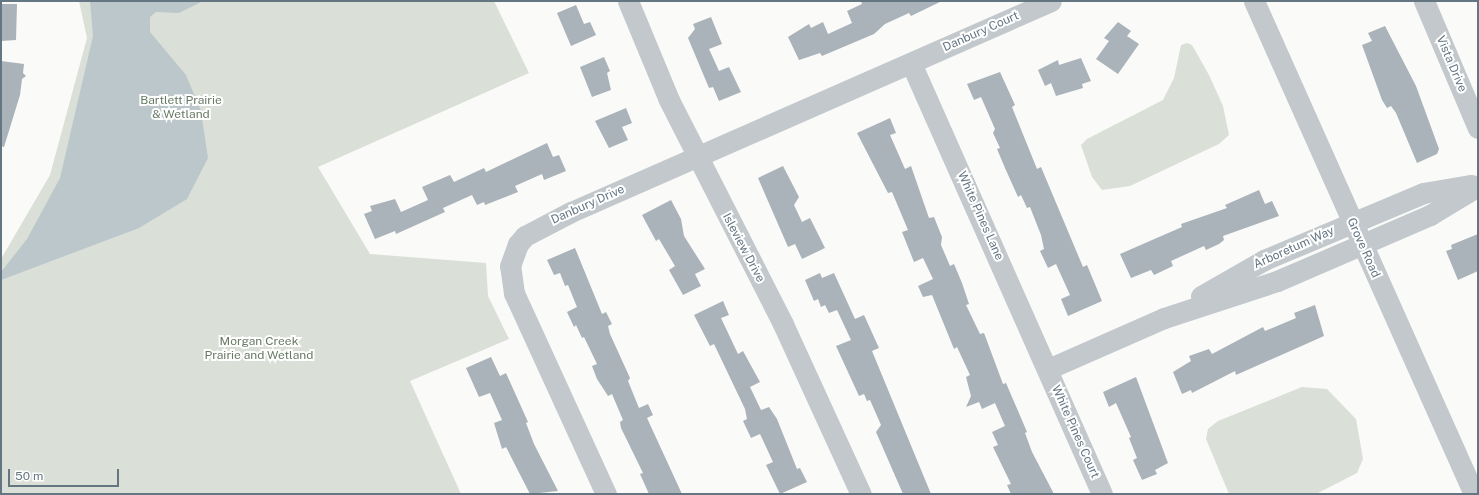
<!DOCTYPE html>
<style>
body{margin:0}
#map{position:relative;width:1479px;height:495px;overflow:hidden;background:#fafaf8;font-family:"Public Sans",sans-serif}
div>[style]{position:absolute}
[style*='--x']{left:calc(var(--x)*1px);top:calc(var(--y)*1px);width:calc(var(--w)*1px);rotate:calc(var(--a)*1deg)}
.green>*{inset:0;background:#dadfd7}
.water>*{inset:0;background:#bbc7cb}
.building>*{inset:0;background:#aab3b9}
.minor>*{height:21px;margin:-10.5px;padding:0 10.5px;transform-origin:10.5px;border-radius:10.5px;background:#c3c8cc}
span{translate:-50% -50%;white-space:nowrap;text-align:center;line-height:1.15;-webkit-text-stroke:4px #fff;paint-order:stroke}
.street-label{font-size:12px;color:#657683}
.park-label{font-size:12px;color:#687a64}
.frame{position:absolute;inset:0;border:2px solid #657683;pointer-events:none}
.scale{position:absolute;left:8px;top:469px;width:111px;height:18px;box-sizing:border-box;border:2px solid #657683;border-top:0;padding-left:5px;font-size:12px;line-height:14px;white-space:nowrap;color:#657683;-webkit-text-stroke:3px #fff;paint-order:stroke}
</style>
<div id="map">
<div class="green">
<div style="clip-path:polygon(79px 1px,494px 1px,529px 73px,318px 167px,370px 254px,486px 263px,488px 296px,509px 339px,410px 381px,461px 494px,1px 494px,1px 259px,50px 175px,87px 38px)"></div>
<div style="clip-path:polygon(1187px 43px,1192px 45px,1209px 75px,1223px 106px,1229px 135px,1219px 144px,1130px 186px,1102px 190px,1092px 177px,1081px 145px,1087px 139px,1163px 100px,1174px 78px,1181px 45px)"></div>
<div style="clip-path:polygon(1302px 387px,1327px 389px,1356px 419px,1363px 459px,1357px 473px,1316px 494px,1229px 494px,1206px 439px,1208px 429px,1218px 421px)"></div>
</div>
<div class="water">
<div style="clip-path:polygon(90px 1px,203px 1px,179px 13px,156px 12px,150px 17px,150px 32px,186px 75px,201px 111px,208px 158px,187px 199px,139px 228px,1px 280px,1px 272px,27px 239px,60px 178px,93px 36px)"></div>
</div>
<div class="building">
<div style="clip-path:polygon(861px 1px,942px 1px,911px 16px,909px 13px,885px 24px,874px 34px,822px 56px,820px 53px,799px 60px,788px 37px,809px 24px,811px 28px,823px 22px,828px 34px,852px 23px,847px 11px,862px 4px)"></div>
<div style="clip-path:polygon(1px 4px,17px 4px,16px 40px,1px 41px)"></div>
<div style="clip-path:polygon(576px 5px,584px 24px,590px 22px,596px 35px,571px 46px,557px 13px)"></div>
<div style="clip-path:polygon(711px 17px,722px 44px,709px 49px,719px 71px,729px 67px,741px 92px,719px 101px,713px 87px,709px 88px,688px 38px,695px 29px,693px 24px)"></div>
<div style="clip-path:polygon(1118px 22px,1131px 31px,1127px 36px,1139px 44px,1118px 74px,1096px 59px,1109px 41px,1104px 38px)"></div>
<div style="clip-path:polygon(1385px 26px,1416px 86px,1439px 149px,1437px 154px,1417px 163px,1396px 113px,1391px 106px,1387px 108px,1382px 100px,1362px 45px,1372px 41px,1368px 33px)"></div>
<div style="clip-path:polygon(604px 57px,610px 71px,607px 73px,611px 90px,592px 97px,580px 67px)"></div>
<div style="clip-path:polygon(1081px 58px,1091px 81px,1082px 84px,1083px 88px,1056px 96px,1051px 83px,1045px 86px,1038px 70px,1058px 60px,1059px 65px)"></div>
<div style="clip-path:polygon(1px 61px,24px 64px,23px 73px,26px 76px,22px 79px,20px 95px,4px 147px,1px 146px)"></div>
<div style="clip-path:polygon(1000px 72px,1015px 105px,1012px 107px,1037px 169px,1041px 167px,1083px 267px,1087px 265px,1102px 301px,1068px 316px,1061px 299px,1070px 295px,1056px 264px,1048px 268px,1040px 251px,1044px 249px,1041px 235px,1030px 207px,1027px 208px,1021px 195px,1018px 197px,1005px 168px,997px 149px,1000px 148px,993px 133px,995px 129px,981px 97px,974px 100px,967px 84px)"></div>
<div style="clip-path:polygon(626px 108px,632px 123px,622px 127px,628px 140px,609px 148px,595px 121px)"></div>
<div style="clip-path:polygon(890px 118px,896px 133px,890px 135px,905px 169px,911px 166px,929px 218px,934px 217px,942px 237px,941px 245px,950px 266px,954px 264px,962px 283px,969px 304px,966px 305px,980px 334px,984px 333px,1003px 384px,1006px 383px,1027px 432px,1025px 433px,1032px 452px,1054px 494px,1011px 494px,1007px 485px,1011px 484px,993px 447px,998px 445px,992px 432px,1005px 426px,995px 403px,982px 409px,979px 402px,966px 407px,971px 396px,966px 377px,970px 375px,957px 347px,954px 349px,932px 295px,923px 297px,918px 286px,933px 279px,923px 258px,914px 262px,902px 232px,908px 230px,892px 192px,888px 193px,857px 133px)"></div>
<div style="clip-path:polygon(547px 143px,553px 157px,559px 155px,566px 171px,544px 180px,542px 174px,515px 186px,518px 192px,485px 205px,484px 202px,477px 205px,472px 195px,443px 208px,445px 212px,396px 234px,395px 231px,375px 239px,364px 214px,372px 211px,370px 206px,395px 199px,401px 212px,428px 200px,422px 187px,450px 175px,454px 182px,484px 168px,486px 172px)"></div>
<div style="clip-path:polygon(783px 166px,799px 197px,794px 205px,802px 222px,810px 218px,825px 248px,802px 259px,795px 244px,788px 247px,758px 178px)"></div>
<div style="clip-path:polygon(1259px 190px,1265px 204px,1272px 201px,1279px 216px,1223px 236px,1224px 240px,1219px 244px,1206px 250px,1204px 246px,1171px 261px,1173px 266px,1154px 275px,1151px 270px,1131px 278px,1120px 254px,1182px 227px,1181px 224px,1227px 208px,1225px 205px)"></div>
<div style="clip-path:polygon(671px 200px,681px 219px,684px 236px,705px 269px,695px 274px,701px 286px,683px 295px,669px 270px,675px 266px,659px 239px,656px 241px,642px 215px)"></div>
<div style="clip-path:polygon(1478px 234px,1478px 271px,1458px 280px,1446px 251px,1452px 249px,1451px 245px)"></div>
<div style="clip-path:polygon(575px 248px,602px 314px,606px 312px,612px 324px,608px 326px,610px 334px,630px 378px,628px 381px,639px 408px,648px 404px,653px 415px,647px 418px,682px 494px,649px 494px,640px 474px,643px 473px,621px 428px,620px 422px,623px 420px,612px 394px,608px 396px,597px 379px,592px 366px,597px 364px,584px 337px,582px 338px,576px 325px,574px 327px,567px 312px,577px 307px,568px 285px,565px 286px,560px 273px,554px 275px,547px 260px)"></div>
<div style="clip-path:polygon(820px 273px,822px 278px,834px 273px,855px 319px,864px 315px,879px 348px,872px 351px,931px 494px,903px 494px,876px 432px,881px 425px,870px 400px,867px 401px,864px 394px,859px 396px,836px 346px,851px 340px,837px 310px,829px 313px,825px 305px,821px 307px,818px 299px,814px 301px,805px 280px)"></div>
<div style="clip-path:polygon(723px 301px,729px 315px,721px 318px,738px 354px,743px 351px,760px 382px,750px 387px,761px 410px,769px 407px,777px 419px,797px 469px,800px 468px,807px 482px,780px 494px,766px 465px,773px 462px,760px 434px,751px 438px,743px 421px,747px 419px,745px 409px,714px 344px,710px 346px,694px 315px)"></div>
<div style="clip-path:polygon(1315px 305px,1324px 336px,1236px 375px,1235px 371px,1192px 393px,1191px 390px,1182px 394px,1173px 372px,1191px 361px,1189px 356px,1209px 349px,1212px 354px,1263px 327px,1265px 331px,1296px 318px,1294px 313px)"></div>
<div style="clip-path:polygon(491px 357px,500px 376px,506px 373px,528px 422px,526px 423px,534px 444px,558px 491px,530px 494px,506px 447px,502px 449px,494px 423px,502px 420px,490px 393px,479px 397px,466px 368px)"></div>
<div style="clip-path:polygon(1136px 377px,1168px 463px,1155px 470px,1157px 474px,1142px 480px,1133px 460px,1137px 458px,1129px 438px,1131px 437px,1116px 403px,1109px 407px,1103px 392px)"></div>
</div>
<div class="minor">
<div style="--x:628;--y:1;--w:107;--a:67.5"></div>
<div style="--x:669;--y:100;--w:251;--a:63"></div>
<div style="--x:783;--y:324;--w:187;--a:65.4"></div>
<div style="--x:1254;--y:1;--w:540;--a:65.95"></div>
<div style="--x:1424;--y:1;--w:138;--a:67"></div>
<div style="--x:911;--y:63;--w:471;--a:66.1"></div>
<div style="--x:1201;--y:296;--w:73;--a:-29.7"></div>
<div style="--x:1264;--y:260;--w:173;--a:-22.8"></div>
<div style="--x:1423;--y:193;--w:49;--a:-9.5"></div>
<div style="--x:1048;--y:369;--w:127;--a:-23.7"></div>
<div style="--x:1164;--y:318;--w:119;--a:-18.1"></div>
<div style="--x:1277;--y:281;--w:167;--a:-23.3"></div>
<div style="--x:1430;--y:215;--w:56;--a:-31.1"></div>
<div style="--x:606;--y:494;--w:221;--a:-114.6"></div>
<div style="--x:514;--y:293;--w:27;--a:-98"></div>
<div style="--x:510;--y:266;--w:23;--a:-70"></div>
<div style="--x:518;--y:244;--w:11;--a:-49"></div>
<div style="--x:525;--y:236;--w:52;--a:-27.6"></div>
<div style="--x:571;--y:212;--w:524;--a:-23.73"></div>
</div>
<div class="street-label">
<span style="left:981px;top:32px;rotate:-24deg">Danbury Court</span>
<span style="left:1451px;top:64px;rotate:67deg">Vista Drive</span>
<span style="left:588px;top:205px;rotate:-24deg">Danbury Drive</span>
<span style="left:980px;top:216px;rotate:66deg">White Pines Lane</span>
<span style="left:743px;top:248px;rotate:62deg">Isleview Drive</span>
<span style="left:1294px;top:248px;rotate:-24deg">Arboretum Way</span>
<span style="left:1363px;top:248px;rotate:66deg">Grove Road</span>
<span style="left:1075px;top:432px;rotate:66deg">White Pines Court</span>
</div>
<div class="park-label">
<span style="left:181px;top:108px">Bartlett Prairie<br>&amp; Wetland</span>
<span style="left:259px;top:349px">Morgan Creek<br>Prairie and Wetland</span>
</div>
<div class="frame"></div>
<div class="scale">50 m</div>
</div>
